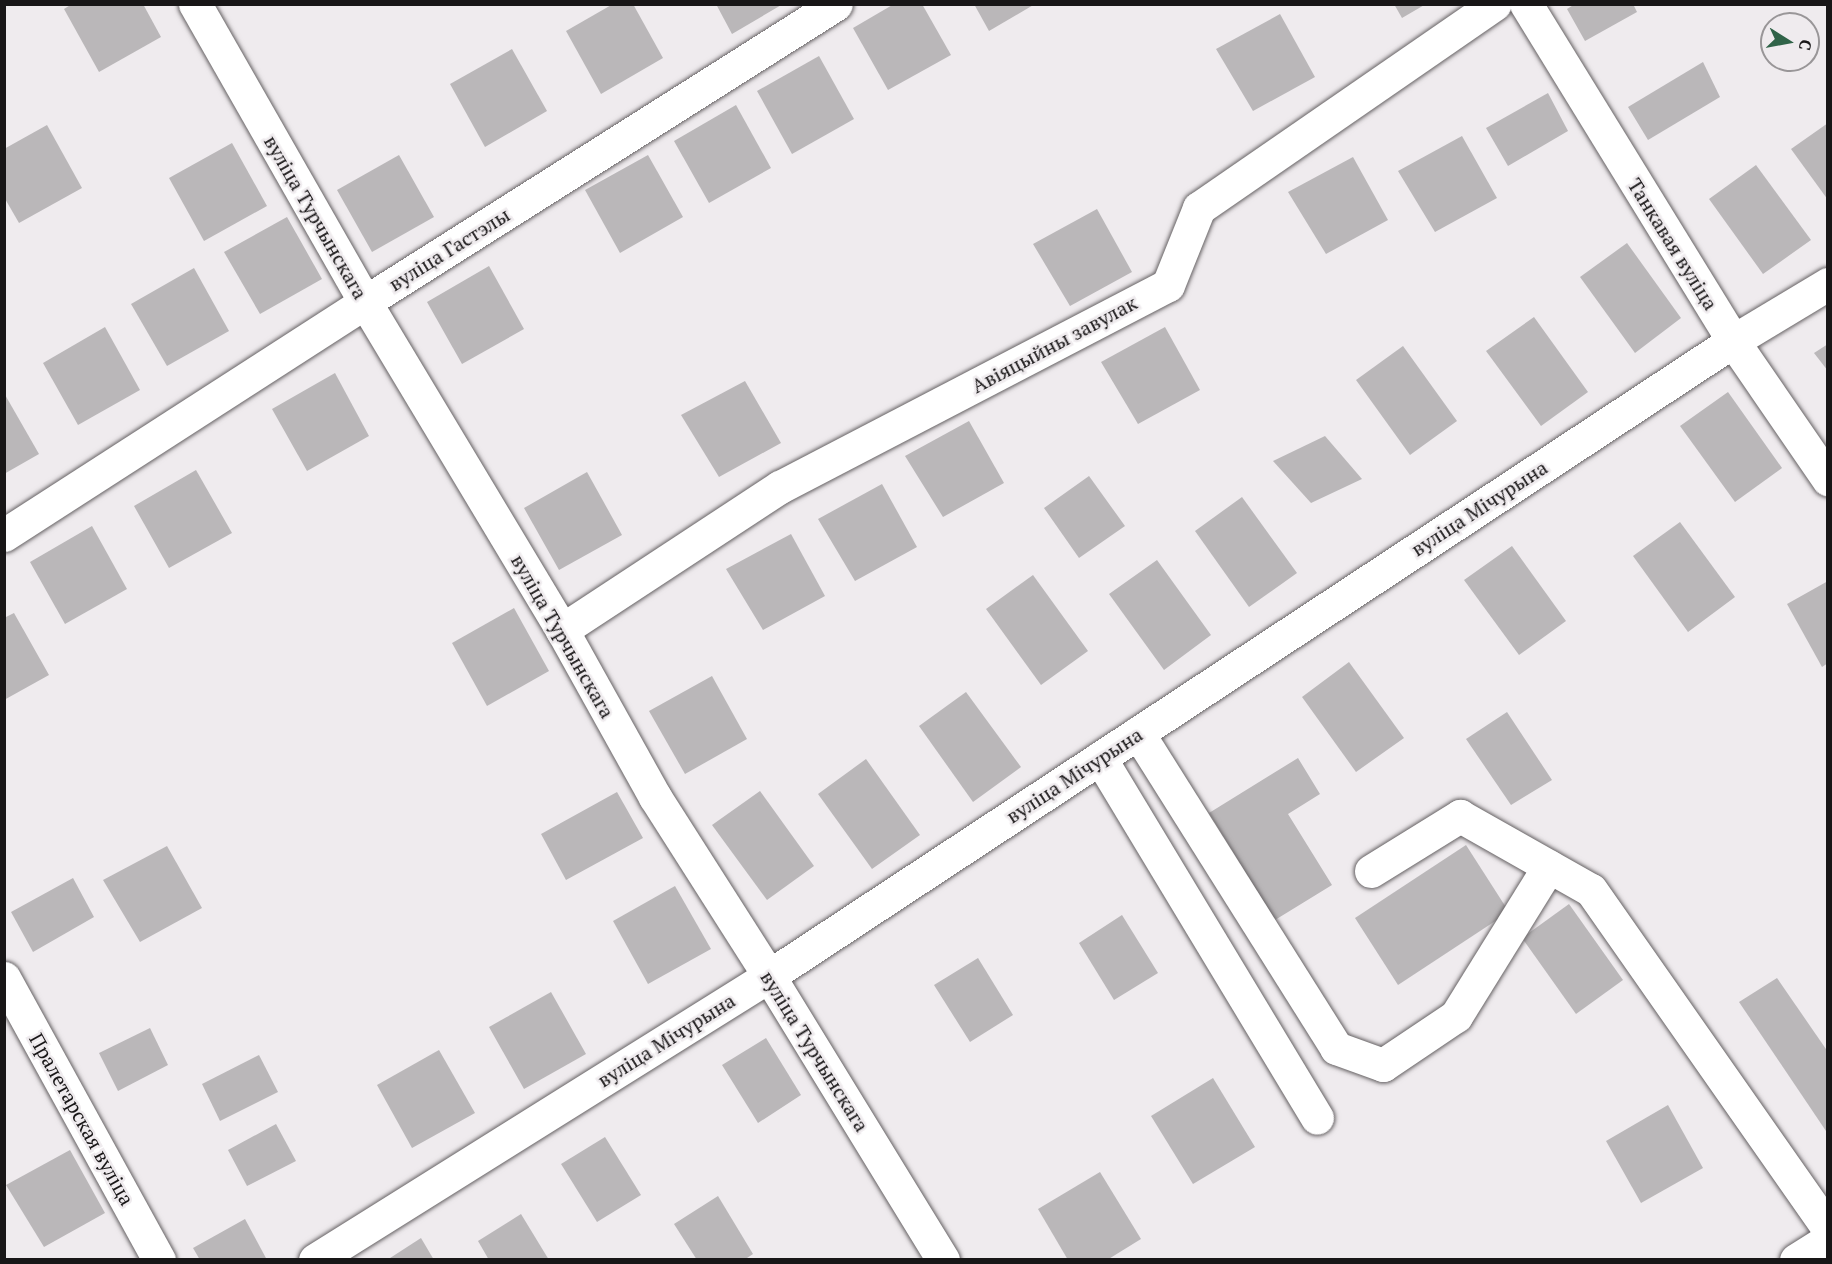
<!DOCTYPE html>
<meta charset="utf-8">
<style>
body{margin:0}
#map{position:relative;width:1832px;height:1264px;overflow:hidden;background:#efebee;font-family:"PT Serif",serif}
div>[style]{position:absolute}
[style*='--x']{left:calc(var(--x)*1px);top:calc(var(--y)*1px);width:calc(var(--w)*1px);rotate:calc(var(--a)*1deg)}
.building>*{inset:0;background:#bab7b9}
.roads{filter:drop-shadow(0 0 2px #656163) drop-shadow(0 0 2px #656163)}
.minor>*{height:33px;margin:-16.5px;padding:0 16.5px;transform-origin:16.5px;border-radius:16.5px;background:#fff}
span{translate:-50% -50%;white-space:nowrap;text-align:center;line-height:1.15;-webkit-text-stroke:5px #efebee;paint-order:stroke}
.street-label{font-size:20px;color:#181617}
.frame{position:absolute;inset:0;border:6px solid #181617;pointer-events:none}
.north{position:absolute;left:1760px;top:12px;width:60px;height:60px;box-sizing:border-box;background:#efebee;border:2px solid #999698;border-radius:50%;rotate:101deg;font-size:16px;font-weight:700;line-height:24px;text-align:center;color:#181617}
.north::after{content:'';display:block;margin:auto;width:21px;height:27px;background:#306348;clip-path:polygon(50% 0,100% 100%,50% 72%,0 100%)}
</style>
<div id="map">
<div class="building">
<div style="clip-path:polygon(72px 4px,143px 4px,161px 37px,99px 72px,64px 9px)"></div>
<div style="clip-path:polygon(613px 4px,633px 4px,663px 58px,601px 94px,566px 31px)"></div>
<div style="clip-path:polygon(716px 4px,783px 4px,732px 34px)"></div>
<div style="clip-path:polygon(894px 4px,922px 4px,951px 55px,888px 90px,853px 28px)"></div>
<div style="clip-path:polygon(974px 4px,1035px 4px,989px 31px)"></div>
<div style="clip-path:polygon(1394px 4px,1426px 4px,1402px 18px)"></div>
<div style="clip-path:polygon(1575px 4px,1633px 4px,1637px 12px,1585px 41px,1567px 9px)"></div>
<div style="clip-path:polygon(1280px 14px,1315px 77px,1253px 111px,1216px 49px)"></div>
<div style="clip-path:polygon(512px 49px,547px 111px,485px 147px,450px 84px)"></div>
<div style="clip-path:polygon(819px 56px,854px 119px,792px 154px,757px 91px)"></div>
<div style="clip-path:polygon(1703px 62px,1720px 97px,1648px 140px,1628px 107px)"></div>
<div style="clip-path:polygon(1548px 93px,1568px 131px,1508px 166px,1486px 128px)"></div>
<div style="clip-path:polygon(736px 105px,771px 168px,709px 203px,674px 141px)"></div>
<div style="clip-path:polygon(1828px 123px,1828px 200px,1791px 149px)"></div>
<div style="clip-path:polygon(47px 125px,82px 188px,19px 223px,4px 197px,4px 149px)"></div>
<div style="clip-path:polygon(1462px 136px,1497px 198px,1435px 232px,1398px 171px)"></div>
<div style="clip-path:polygon(232px 143px,267px 206px,204px 241px,169px 178px)"></div>
<div style="clip-path:polygon(399px 155px,434px 217px,372px 252px,337px 190px)"></div>
<div style="clip-path:polygon(648px 155px,683px 217px,620px 253px,585px 190px)"></div>
<div style="clip-path:polygon(1353px 157px,1388px 220px,1326px 254px,1288px 192px)"></div>
<div style="clip-path:polygon(1756px 165px,1811px 240px,1763px 274px,1709px 199px)"></div>
<div style="clip-path:polygon(1097px 209px,1132px 272px,1070px 306px,1033px 244px)"></div>
<div style="clip-path:polygon(287px 217px,322px 279px,260px 314px,224px 252px)"></div>
<div style="clip-path:polygon(1627px 243px,1681px 318px,1635px 353px,1580px 277px)"></div>
<div style="clip-path:polygon(489px 266px,524px 329px,462px 364px,427px 302px)"></div>
<div style="clip-path:polygon(194px 268px,229px 331px,167px 366px,131px 304px)"></div>
<div style="clip-path:polygon(1534px 317px,1588px 392px,1541px 426px,1486px 351px)"></div>
<div style="clip-path:polygon(105px 327px,140px 390px,78px 425px,43px 363px)"></div>
<div style="clip-path:polygon(1165px 327px,1200px 390px,1138px 424px,1101px 362px)"></div>
<div style="clip-path:polygon(1828px 344px,1828px 371px,1814px 353px)"></div>
<div style="clip-path:polygon(1403px 346px,1457px 421px,1410px 455px,1356px 380px)"></div>
<div style="clip-path:polygon(335px 373px,369px 436px,307px 471px,272px 409px)"></div>
<div style="clip-path:polygon(745px 381px,781px 443px,719px 477px,681px 415px)"></div>
<div style="clip-path:polygon(1728px 392px,1782px 468px,1735px 502px,1680px 426px)"></div>
<div style="clip-path:polygon(4px 393px,39px 454px,4px 474px)"></div>
<div style="clip-path:polygon(969px 421px,1004px 483px,943px 517px,905px 456px)"></div>
<div style="clip-path:polygon(1325px 436px,1362px 479px,1311px 503px,1273px 461px)"></div>
<div style="clip-path:polygon(196px 470px,232px 533px,169px 568px,134px 506px)"></div>
<div style="clip-path:polygon(587px 472px,622px 535px,559px 570px,524px 508px)"></div>
<div style="clip-path:polygon(1089px 476px,1125px 526px,1079px 558px,1044px 508px)"></div>
<div style="clip-path:polygon(882px 484px,917px 547px,855px 581px,818px 519px)"></div>
<div style="clip-path:polygon(1242px 497px,1297px 573px,1249px 607px,1195px 531px)"></div>
<div style="clip-path:polygon(1680px 522px,1735px 597px,1688px 632px,1633px 556px)"></div>
<div style="clip-path:polygon(92px 526px,127px 589px,65px 624px,30px 562px)"></div>
<div style="clip-path:polygon(791px 534px,825px 596px,763px 630px,726px 569px)"></div>
<div style="clip-path:polygon(1512px 546px,1566px 621px,1519px 655px,1464px 580px)"></div>
<div style="clip-path:polygon(1157px 560px,1211px 635px,1164px 670px,1109px 594px)"></div>
<div style="clip-path:polygon(1033px 575px,1088px 651px,1041px 685px,986px 609px)"></div>
<div style="clip-path:polygon(1828px 581px,1828px 663px,1822px 667px,1787px 604px)"></div>
<div style="clip-path:polygon(514px 608px,549px 671px,487px 706px,452px 643px)"></div>
<div style="clip-path:polygon(14px 613px,49px 675px,4px 700px,4px 618px)"></div>
<div style="clip-path:polygon(1349px 662px,1404px 738px,1356px 772px,1302px 697px)"></div>
<div style="clip-path:polygon(712px 676px,747px 739px,685px 774px,649px 711px)"></div>
<div style="clip-path:polygon(966px 692px,1021px 767px,973px 802px,919px 726px)"></div>
<div style="clip-path:polygon(1507px 712px,1552px 780px,1511px 805px,1466px 739px)"></div>
<div style="clip-path:polygon(1298px 758px,1320px 794px,1288px 814px,1332px 885px,1275px 920px,1209px 813px)"></div>
<div style="clip-path:polygon(866px 759px,920px 835px,872px 869px,818px 794px)"></div>
<div style="clip-path:polygon(760px 791px,814px 866px,767px 900px,712px 825px)"></div>
<div style="clip-path:polygon(617px 792px,643px 838px,566px 880px,541px 834px)"></div>
<div style="clip-path:polygon(1466px 845px,1509px 912px,1398px 985px,1355px 918px)"></div>
<div style="clip-path:polygon(167px 846px,202px 908px,140px 942px,103px 880px)"></div>
<div style="clip-path:polygon(73px 878px,94px 917px,33px 952px,11px 912px)"></div>
<div style="clip-path:polygon(675px 886px,711px 949px,648px 984px,613px 921px)"></div>
<div style="clip-path:polygon(1569px 904px,1623px 980px,1576px 1014px,1522px 938px)"></div>
<div style="clip-path:polygon(1122px 915px,1158px 973px,1114px 1000px,1079px 943px)"></div>
<div style="clip-path:polygon(978px 958px,1013px 1015px,970px 1042px,934px 985px)"></div>
<div style="clip-path:polygon(1777px 978px,1828px 1052px,1828px 1134px,1739px 1002px)"></div>
<div style="clip-path:polygon(551px 992px,586px 1054px,524px 1089px,489px 1027px)"></div>
<div style="clip-path:polygon(150px 1028px,168px 1065px,118px 1091px,99px 1053px)"></div>
<div style="clip-path:polygon(766px 1038px,801px 1095px,758px 1123px,722px 1065px)"></div>
<div style="clip-path:polygon(439px 1050px,475px 1113px,412px 1148px,377px 1085px)"></div>
<div style="clip-path:polygon(259px 1055px,278px 1092px,220px 1121px,202px 1084px)"></div>
<div style="clip-path:polygon(1213px 1078px,1255px 1147px,1193px 1184px,1151px 1116px)"></div>
<div style="clip-path:polygon(1668px 1105px,1703px 1168px,1641px 1203px,1606px 1141px)"></div>
<div style="clip-path:polygon(276px 1124px,296px 1161px,247px 1186px,228px 1150px)"></div>
<div style="clip-path:polygon(605px 1137px,641px 1195px,597px 1222px,561px 1164px)"></div>
<div style="clip-path:polygon(70px 1150px,105px 1213px,44px 1247px,6px 1185px)"></div>
<div style="clip-path:polygon(1100px 1172px,1141px 1239px,1107px 1260px,1068px 1260px,1038px 1209px)"></div>
<div style="clip-path:polygon(718px 1196px,753px 1254px,744px 1260px,697px 1260px,674px 1224px)"></div>
<div style="clip-path:polygon(521px 1214px,549px 1260px,489px 1260px,478px 1241px)"></div>
<div style="clip-path:polygon(245px 1219px,267px 1260px,200px 1260px,193px 1248px)"></div>
<div style="clip-path:polygon(421px 1238px,434px 1260px,387px 1260px)"></div>
</div>
<div class="roads">
<div class="minor">
<div style="--x:195;--y:4;--w:343;--a:60.3"></div>
<div style="--x:365;--y:302;--w:383;--a:59"></div>
<div style="--x:562;--y:630;--w:191;--a:60.9"></div>
<div style="--x:655;--y:797;--w:212;--a:57.5"></div>
<div style="--x:769;--y:976;--w:333;--a:58.5"></div>
<div style="--x:1526;--y:4;--w:395;--a:58.4"></div>
<div style="--x:1733;--y:341;--w:168;--a:55.5"></div>
<div style="--x:4;--y:535;--w:430;--a:-32.8"></div>
<div style="--x:365;--y:302;--w:557;--a:-32.32"></div>
<div style="--x:562;--y:630;--w:261;--a:-33.3"></div>
<div style="--x:780;--y:487;--w:437;--a:-27.5"></div>
<div style="--x:1168;--y:285;--w:83;--a:-68.1"></div>
<div style="--x:1199;--y:208;--w:359;--a:-34.6"></div>
<div style="--x:1138;--y:733;--w:372;--a:57.8"></div>
<div style="--x:1336;--y:1048;--w:50;--a:19.9"></div>
<div style="--x:1383;--y:1065;--w:88;--a:-33.9"></div>
<div style="--x:1456;--y:1016;--w:176;--a:-58.2"></div>
<div style="--x:1100;--y:758;--w:420;--a:58.9"></div>
<div style="--x:1371;--y:871;--w:105;--a:-31.7"></div>
<div style="--x:1460;--y:816;--w:150;--a:29.5"></div>
<div style="--x:1591;--y:890;--w:414;--a:55"></div>
<div style="--x:4;--y:978;--w:322;--a:61.2"></div>
<div style="--x:315;--y:1260;--w:536;--a:-32.03"></div>
<div style="--x:769;--y:976;--w:1154;--a:-33.37"></div>
<div style="--x:1733;--y:341;--w:111;--a:-31"></div>
<div style="--x:1796;--y:1260;--w:38;--a:-32"></div>
</div>
</div>
<div class="street-label">
<span style="left:316px;top:217px;rotate:60deg">вуліца Турчынскага</span>
<span style="left:1673px;top:244px;rotate:58deg">Танкавая вуліца</span>
<span style="left:449px;top:249px;rotate:-32deg">вуліца Гастэлы</span>
<span style="left:1054px;top:344px;rotate:-28deg">Авіяцыйны завулак</span>
<span style="left:1479px;top:508px;rotate:-33deg">вуліца Мічурына</span>
<span style="left:563px;top:636px;rotate:60deg">вуліца Турчынскага</span>
<span style="left:1074px;top:775px;rotate:-33deg">вуліца Мічурына</span>
<span style="left:666px;top:1040px;rotate:-32deg">вуліца Мічурына</span>
<span style="left:815px;top:1051px;rotate:58deg">вуліца Турчынскага</span>
<span style="left:82px;top:1119px;rotate:61deg">Пралетарская вуліца</span>
</div>
<div class="frame"></div>
<div class="north">С</div>
</div>
